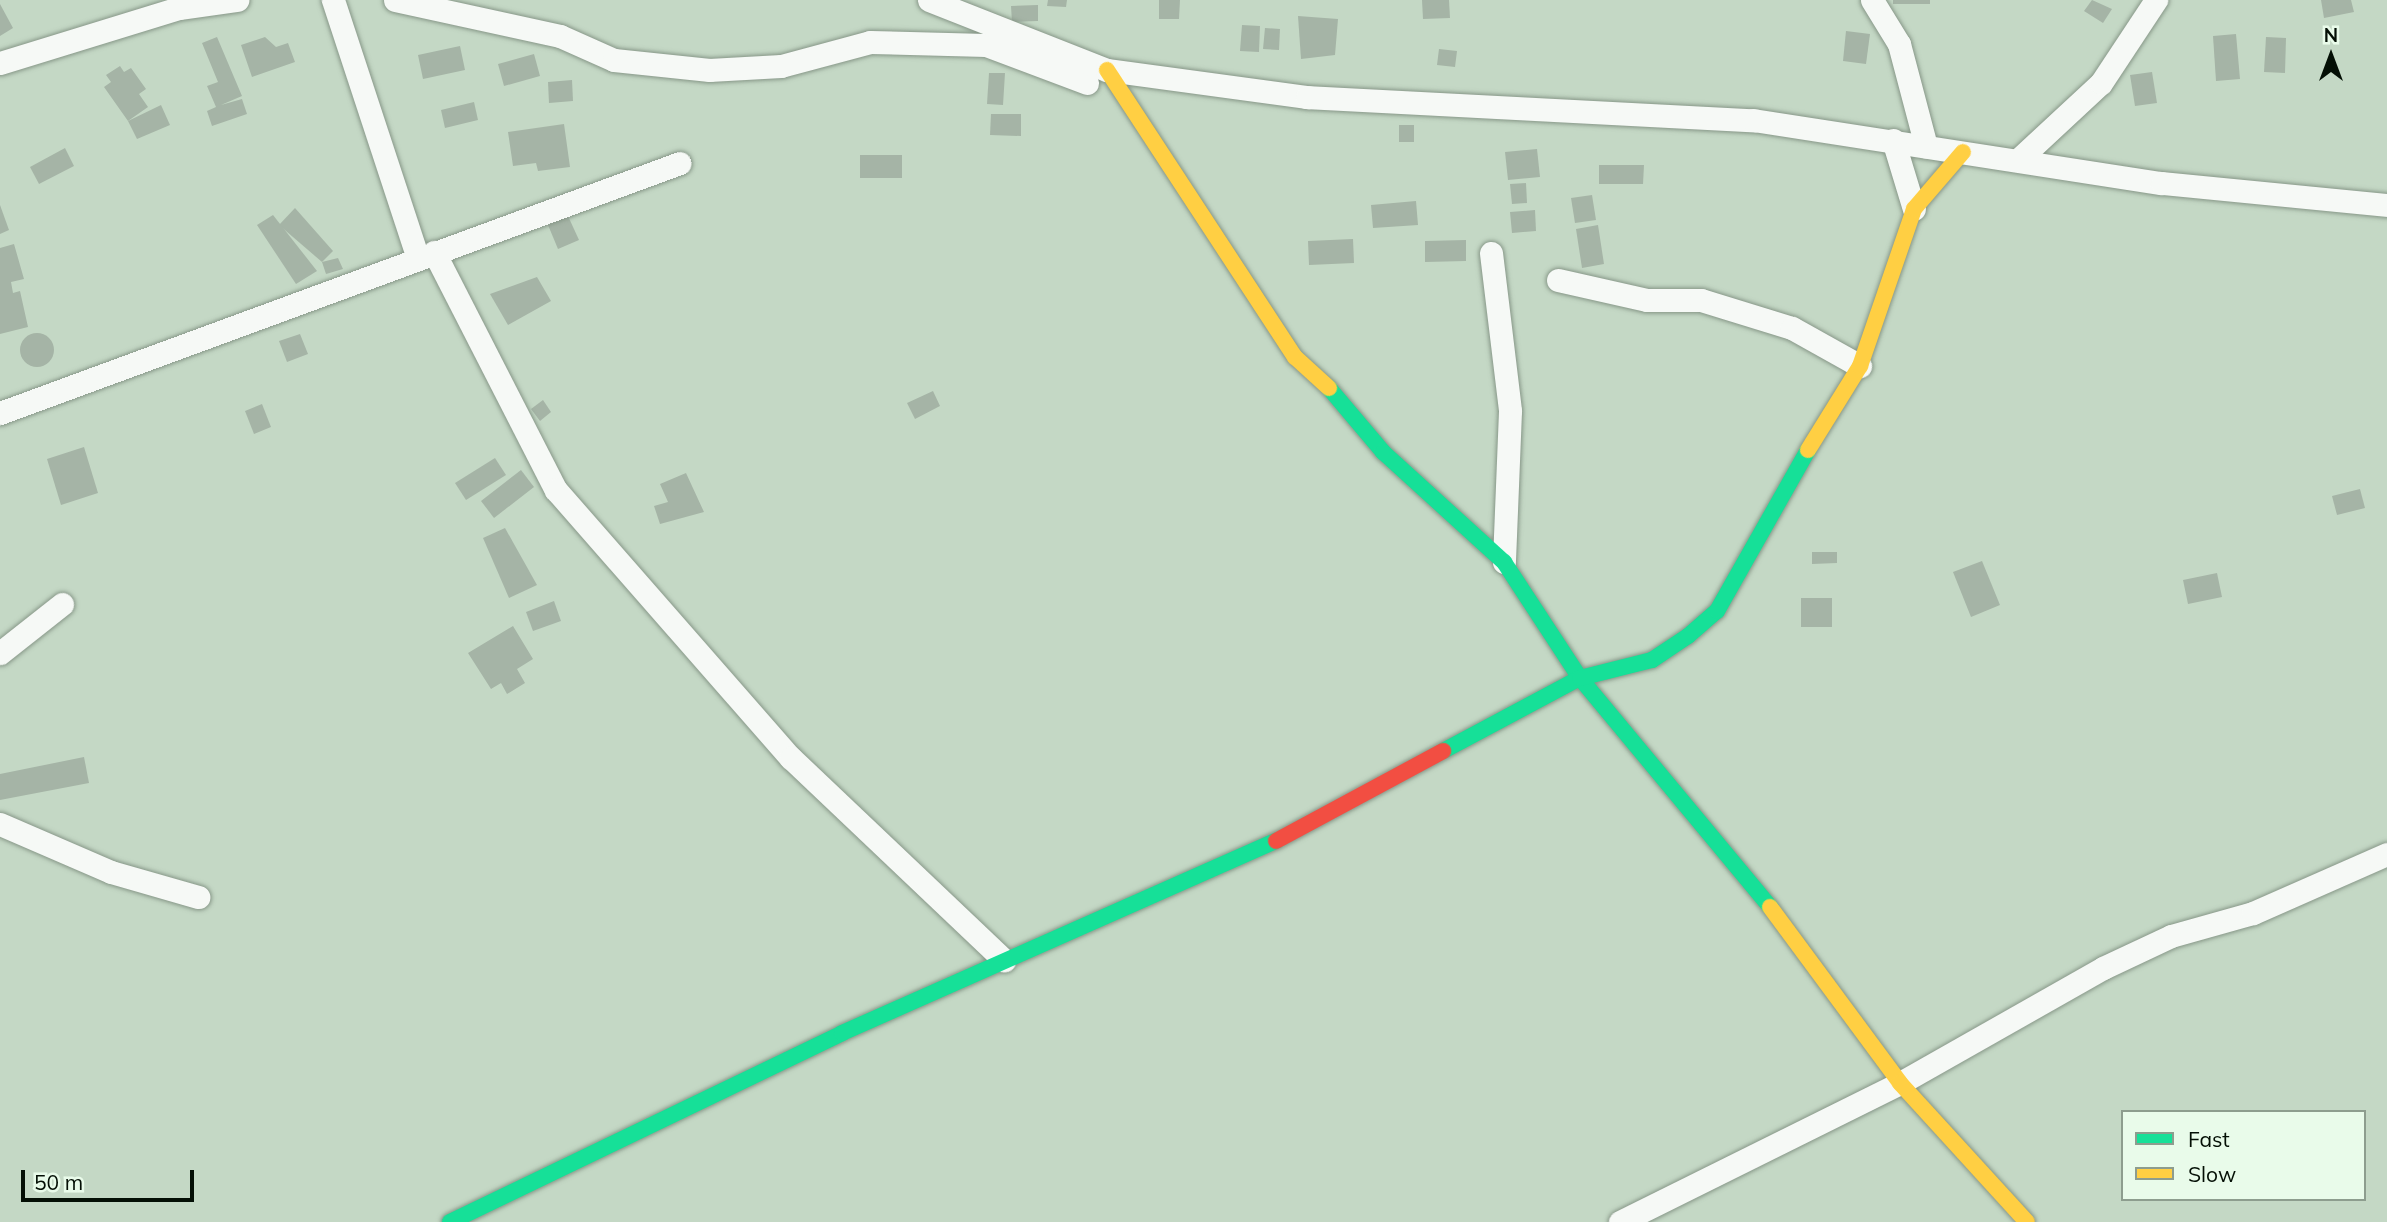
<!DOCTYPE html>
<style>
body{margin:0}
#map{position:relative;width:2387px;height:1222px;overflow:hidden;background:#c4d8c5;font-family:Mulish,sans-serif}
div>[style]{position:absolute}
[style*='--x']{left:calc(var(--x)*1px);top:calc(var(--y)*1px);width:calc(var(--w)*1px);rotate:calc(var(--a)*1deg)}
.building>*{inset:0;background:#a5b4a6}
.round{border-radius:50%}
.roads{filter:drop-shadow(0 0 2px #879788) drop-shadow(0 0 2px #879788)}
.street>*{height:23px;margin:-11.5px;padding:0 11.5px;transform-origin:11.5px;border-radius:11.5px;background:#f6f9f6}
.fast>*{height:16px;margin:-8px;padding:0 8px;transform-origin:8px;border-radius:8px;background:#16e098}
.slow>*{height:16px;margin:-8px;padding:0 8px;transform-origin:8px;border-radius:8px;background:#ffcf43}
.jam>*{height:16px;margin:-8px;padding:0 8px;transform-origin:8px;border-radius:8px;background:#f24e42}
span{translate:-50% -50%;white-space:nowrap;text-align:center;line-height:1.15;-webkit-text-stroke:7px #e9fbea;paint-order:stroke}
.legend{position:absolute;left:2121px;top:1110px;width:245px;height:91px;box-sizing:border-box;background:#e9fbea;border:2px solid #8d9d8e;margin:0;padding:9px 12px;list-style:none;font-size:21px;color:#040f05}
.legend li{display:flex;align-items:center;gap:14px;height:35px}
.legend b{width:35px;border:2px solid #8d9d8e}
.north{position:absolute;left:2296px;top:21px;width:70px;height:70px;-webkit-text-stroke:5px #e9fbea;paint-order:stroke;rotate:0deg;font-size:19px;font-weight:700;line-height:28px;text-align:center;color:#040f05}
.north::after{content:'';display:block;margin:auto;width:24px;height:32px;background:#040f05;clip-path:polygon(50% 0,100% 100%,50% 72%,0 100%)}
.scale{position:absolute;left:21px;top:1170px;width:173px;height:32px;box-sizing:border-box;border:4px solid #040f05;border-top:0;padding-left:9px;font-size:21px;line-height:24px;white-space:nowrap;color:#040f05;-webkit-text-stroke:5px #e9fbea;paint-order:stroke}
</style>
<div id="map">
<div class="building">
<div style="clip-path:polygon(1048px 0,1067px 0,1066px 7px,1047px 6px)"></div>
<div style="clip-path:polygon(1159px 0,1180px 0,1179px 19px,1159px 19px)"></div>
<div style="clip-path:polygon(1422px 0,1449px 0,1450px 18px,1423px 19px)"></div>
<div style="clip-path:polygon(1893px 0,1930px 0,1930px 4px,1893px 4px)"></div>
<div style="clip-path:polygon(2092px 0,2112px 9px,2103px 23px,2084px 11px)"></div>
<div style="clip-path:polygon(2321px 0,2351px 0,2354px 12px,2324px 18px)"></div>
<div style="clip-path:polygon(0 4px,13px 28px,0 36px)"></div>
<div style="clip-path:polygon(1038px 5px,1038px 21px,1012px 22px,1011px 6px)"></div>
<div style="clip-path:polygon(1298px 16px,1338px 19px,1335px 55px,1301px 59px)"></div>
<div style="clip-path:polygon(1242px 25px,1260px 26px,1259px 52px,1240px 51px)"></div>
<div style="clip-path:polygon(1265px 28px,1280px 29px,1279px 50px,1263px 49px)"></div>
<div style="clip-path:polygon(1846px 31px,1870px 34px,1866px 64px,1843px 61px)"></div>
<div style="clip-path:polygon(2236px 34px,2240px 79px,2216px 81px,2213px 36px)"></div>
<div style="clip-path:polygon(217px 37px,242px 96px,221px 105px,242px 99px,247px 114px,212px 126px,207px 111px,216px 107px,207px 86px,218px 82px,202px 43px)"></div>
<div style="clip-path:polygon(265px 37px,276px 47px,288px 43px,295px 62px,252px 77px,241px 45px)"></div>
<div style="clip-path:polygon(2266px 37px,2286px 38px,2285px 73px,2264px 72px)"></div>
<div style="clip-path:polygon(460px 46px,465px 70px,423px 79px,418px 55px)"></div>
<div style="clip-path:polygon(1439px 49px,1457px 51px,1455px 67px,1437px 65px)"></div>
<div style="clip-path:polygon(534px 54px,540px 76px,504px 86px,498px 64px)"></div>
<div style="clip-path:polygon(120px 66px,124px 72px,131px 68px,146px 89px,139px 94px,148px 107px,128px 121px,104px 87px,111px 82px,106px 75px)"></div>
<div style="clip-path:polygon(2152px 72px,2157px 103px,2135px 106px,2130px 75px)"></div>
<div style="clip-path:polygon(989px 73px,1005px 73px,1003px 105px,987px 104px)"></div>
<div style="clip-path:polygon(572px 80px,573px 101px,549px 103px,548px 82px)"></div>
<div style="clip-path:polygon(474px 102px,478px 120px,445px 128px,441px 110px)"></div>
<div style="clip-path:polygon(161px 105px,170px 125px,137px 139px,128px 121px)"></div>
<div style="clip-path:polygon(991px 114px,1021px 114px,1021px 136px,990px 135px)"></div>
<div style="clip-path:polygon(564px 124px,570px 167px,538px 171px,536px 163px,513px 166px,508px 132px)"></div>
<div style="clip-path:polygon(1399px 125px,1414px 125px,1414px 142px,1399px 142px)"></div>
<div style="clip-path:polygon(65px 148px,74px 166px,39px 184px,30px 167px)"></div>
<div style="clip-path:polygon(1537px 149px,1540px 177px,1508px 180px,1505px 152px)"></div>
<div style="clip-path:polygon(860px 155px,902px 155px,902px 178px,860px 178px)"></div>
<div style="clip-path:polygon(1599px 165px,1644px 165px,1643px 184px,1599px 184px)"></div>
<div style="clip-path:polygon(1526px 183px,1527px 203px,1512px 204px,1510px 184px)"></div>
<div style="clip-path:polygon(1592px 195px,1596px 220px,1575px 223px,1571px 198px)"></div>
<div style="clip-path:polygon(1416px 201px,1418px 225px,1373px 228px,1371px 205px)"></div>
<div style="clip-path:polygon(0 205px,9px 230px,0 234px)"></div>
<div style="clip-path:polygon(295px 208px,333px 251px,322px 262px,279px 225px)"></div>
<div style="clip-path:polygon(1535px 210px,1536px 231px,1512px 233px,1510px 212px)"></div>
<div style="clip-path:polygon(273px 215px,317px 271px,296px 284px,257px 225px)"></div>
<div style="clip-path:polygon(568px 216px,579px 240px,558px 249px,548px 225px)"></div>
<div style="clip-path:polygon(1598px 225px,1604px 264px,1582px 268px,1576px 229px)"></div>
<div style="clip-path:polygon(1353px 239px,1354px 263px,1309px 265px,1308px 241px)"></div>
<div style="clip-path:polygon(1466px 240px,1466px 261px,1425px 262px,1425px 241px)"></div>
<div style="clip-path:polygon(14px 244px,24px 279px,11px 282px,13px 293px,20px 291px,28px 327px,0 334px,0 248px)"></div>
<div style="clip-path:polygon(338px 258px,343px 269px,326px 274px,322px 262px)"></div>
<div style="clip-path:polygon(537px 277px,551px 301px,508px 325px,490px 294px)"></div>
<div class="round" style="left:20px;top:333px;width:34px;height:34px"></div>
<div style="clip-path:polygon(300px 334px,308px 354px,287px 362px,279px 341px)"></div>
<div style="clip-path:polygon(933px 391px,940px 406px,915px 419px,907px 403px)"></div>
<div style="clip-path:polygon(543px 400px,551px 412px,540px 421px,531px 409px)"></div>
<div style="clip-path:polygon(262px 404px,271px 427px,254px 434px,245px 411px)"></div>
<div style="clip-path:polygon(84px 447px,98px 493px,61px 505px,47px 459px)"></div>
<div style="clip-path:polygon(495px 458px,506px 475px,466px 500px,455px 483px)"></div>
<div style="clip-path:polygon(521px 470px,534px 487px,494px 518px,481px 501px)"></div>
<div style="clip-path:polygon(686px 473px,704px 512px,660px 524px,654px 506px,668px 502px,660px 484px)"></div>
<div style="clip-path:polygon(2360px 489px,2365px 508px,2337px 515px,2332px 496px)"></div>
<div style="clip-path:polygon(505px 528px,537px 585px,509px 598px,483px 538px)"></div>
<div style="clip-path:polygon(1812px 552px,1837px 552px,1837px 563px,1812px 564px)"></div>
<div style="clip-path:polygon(1982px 561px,2000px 605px,1971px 617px,1953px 572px)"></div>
<div style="clip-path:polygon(2217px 573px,2222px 597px,2188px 604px,2183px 580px)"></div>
<div style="clip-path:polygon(1801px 598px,1832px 598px,1832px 627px,1801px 627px)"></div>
<div style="clip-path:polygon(554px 601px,561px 621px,533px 631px,526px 612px)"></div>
<div style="clip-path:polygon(513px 626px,533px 659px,517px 669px,525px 683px,507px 694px,501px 683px,491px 689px,468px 653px)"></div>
<div style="clip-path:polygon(84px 757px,89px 783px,0 800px,0 774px)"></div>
</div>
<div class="roads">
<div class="street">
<div style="--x:333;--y:0;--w:272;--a:71.8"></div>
<div style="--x:395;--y:0;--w:169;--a:12.3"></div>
<div style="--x:560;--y:36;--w:59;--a:24"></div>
<div style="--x:614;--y:60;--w:96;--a:6"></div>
<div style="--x:709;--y:70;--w:72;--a:-3.2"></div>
<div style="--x:781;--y:66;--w:92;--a:-15.1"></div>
<div style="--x:870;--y:42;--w:116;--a:1.5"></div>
<div style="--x:986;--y:45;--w:108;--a:20.6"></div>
<div style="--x:929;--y:0;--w:191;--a:21.5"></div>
<div style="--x:1107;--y:70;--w:202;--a:7.7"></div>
<div style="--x:1307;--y:97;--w:447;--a:3"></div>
<div style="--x:1753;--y:120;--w:414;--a:8.8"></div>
<div style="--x:2162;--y:183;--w:226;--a:5.6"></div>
<div style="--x:1872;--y:0;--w:52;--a:58.5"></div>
<div style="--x:1899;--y:44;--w:106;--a:75.2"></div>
<div style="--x:0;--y:63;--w:187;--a:-17.1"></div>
<div style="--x:179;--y:8;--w:59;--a:-7.9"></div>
<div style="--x:1893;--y:140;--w:72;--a:73.1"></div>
<div style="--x:2018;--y:160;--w:113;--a:-42.9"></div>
<div style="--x:2101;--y:83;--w:100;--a:-56.5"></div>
<div style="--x:434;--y:252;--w:267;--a:62.9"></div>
<div style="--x:556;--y:490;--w:356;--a:48.8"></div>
<div style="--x:791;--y:758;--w:294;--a:43.5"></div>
<div style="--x:1491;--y:253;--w:159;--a:83.1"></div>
<div style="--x:1510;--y:411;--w:151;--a:92.3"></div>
<div style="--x:1558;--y:280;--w:91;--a:12.7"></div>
<div style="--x:1647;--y:300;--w:54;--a:0"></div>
<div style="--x:1701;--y:300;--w:95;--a:17.1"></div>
<div style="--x:1792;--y:328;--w:78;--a:29.2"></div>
<div style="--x:0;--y:413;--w:724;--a:-20.19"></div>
<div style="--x:0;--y:653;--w:79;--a:-38.3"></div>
<div style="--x:0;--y:824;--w:121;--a:23.4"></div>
<div style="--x:111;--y:872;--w:91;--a:16"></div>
<div style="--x:1620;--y:1222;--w:313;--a:-26.4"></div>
<div style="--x:1900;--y:1083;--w:233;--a:-29.5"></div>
<div style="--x:2103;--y:968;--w:75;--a:-25.2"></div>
<div style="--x:2171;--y:936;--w:85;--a:-15.7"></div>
<div style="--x:2253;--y:913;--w:146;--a:-23.8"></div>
</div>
<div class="fast">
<div style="--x:1329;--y:388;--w:84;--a:49.8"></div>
<div style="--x:1383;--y:452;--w:164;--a:42.3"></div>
<div style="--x:1504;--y:562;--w:139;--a:56.8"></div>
<div style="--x:1580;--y:678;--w:298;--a:50.3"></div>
<div style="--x:1443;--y:751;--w:155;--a:-28.1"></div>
<div style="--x:1580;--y:678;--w:74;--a:-14"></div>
<div style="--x:1652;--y:660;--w:43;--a:-33.7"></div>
<div style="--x:1688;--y:636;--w:38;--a:-41"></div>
<div style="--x:1717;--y:611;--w:185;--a:-60.5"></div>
<div style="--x:450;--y:1222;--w:435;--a:-25.7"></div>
<div style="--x:842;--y:1033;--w:475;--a:-23.9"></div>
</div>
<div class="slow">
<div style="--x:1107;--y:70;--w:343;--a:56.8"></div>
<div style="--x:1295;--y:357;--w:46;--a:42.4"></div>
<div style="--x:1808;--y:450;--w:99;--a:-58.2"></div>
<div style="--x:1860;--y:366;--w:166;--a:-71"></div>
<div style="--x:1914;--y:209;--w:75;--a:-49.3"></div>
<div style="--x:1770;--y:907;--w:219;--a:53.5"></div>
<div style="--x:1900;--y:1083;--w:188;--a:47.6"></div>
</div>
<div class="jam">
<div style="--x:1276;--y:841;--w:190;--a:-28.3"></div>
</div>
</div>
<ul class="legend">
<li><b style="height:9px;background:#16e098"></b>Fast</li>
<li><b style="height:9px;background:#ffcf43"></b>Slow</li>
</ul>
<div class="north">N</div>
<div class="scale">50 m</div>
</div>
